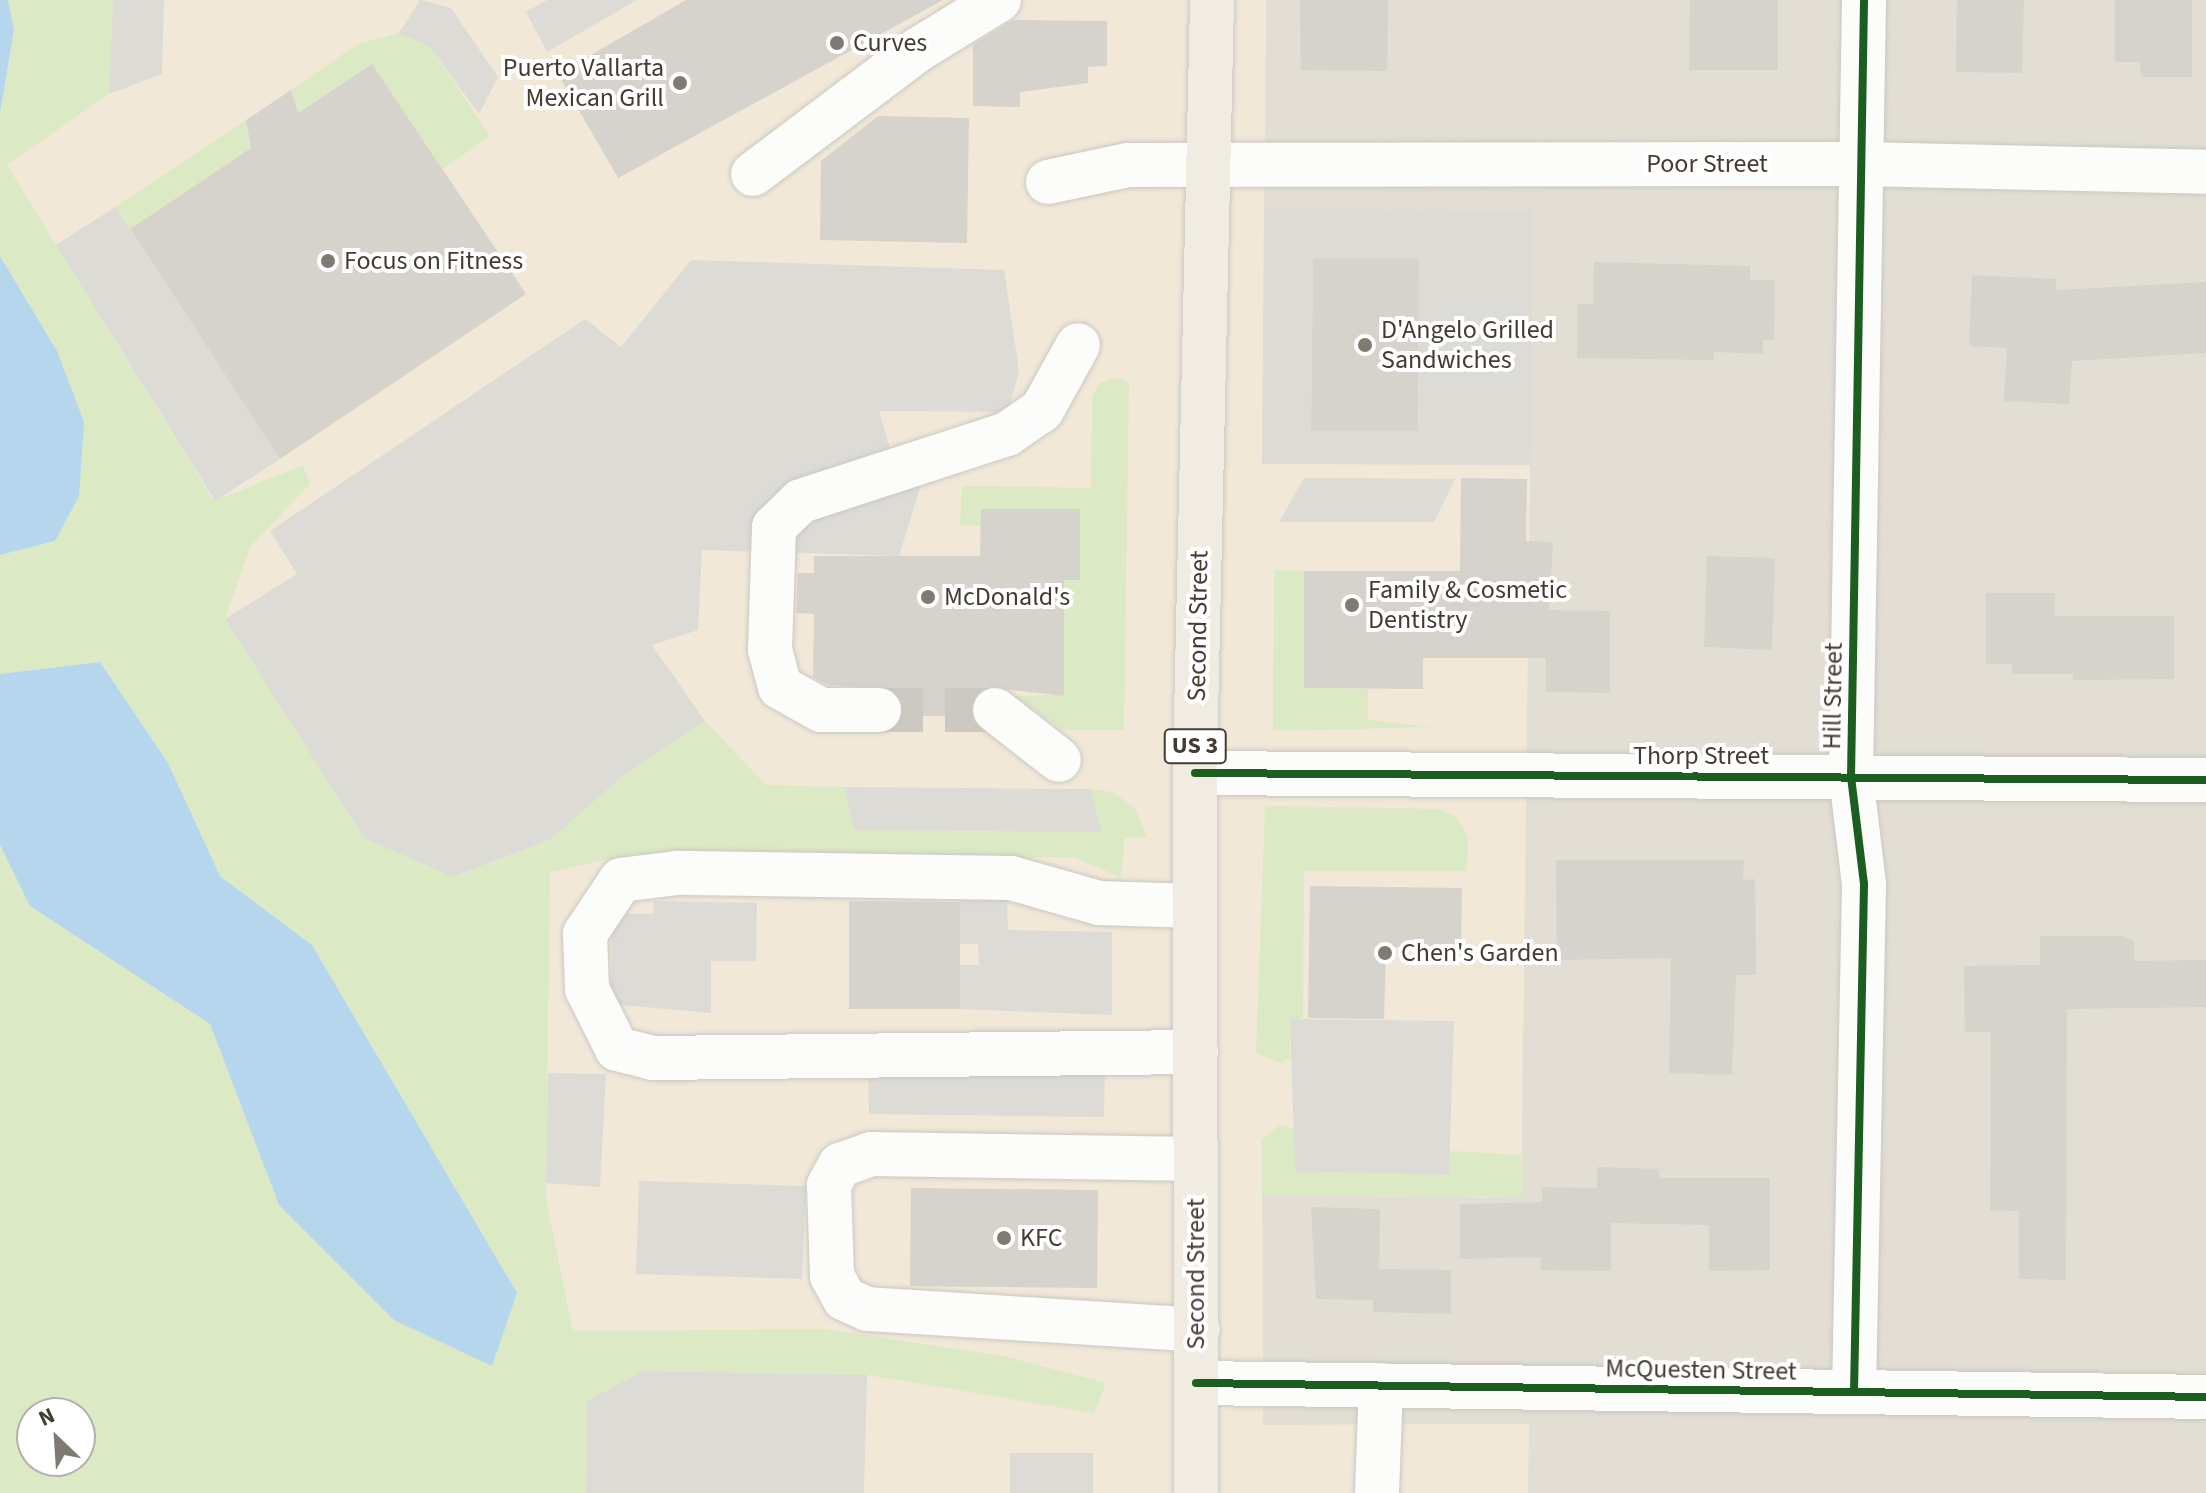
<!DOCTYPE html>
<style>
body{margin:0}
#map{position:relative;width:2206px;height:1493px;overflow:hidden;background:#eeece6;font-family:"Source Sans 3",sans-serif}
div>[style]{position:absolute}
[style*='--x']{left:calc(var(--x)*1px);top:calc(var(--y)*1px);width:calc(var(--w)*1px);rotate:calc(var(--a)*1deg)}
.residential>*{inset:0;background:#e2ded3}
.commercial>*{inset:0;background:#f1e8d8}
.green>*{inset:0;background:#dbe9c5}
.parking>*{inset:0;background:#dddbd6}
.water>*{inset:0;background:#b5d6ed}
.building>*{inset:0;background:#d6d3cd}
.minor-tunnel>*{height:44px;margin-top:-22px;transform-origin:0;background:repeating-linear-gradient(90deg,#ccc9c2 0 44px,transparent 0 66px)}
.roads{filter:drop-shadow(0 0 2px #cac8c2) drop-shadow(0 0 2px #cac8c2)}
.minor>*{height:44px;margin:-22px;padding:0 22px;transform-origin:22px;border-radius:22px;background:#fcfcfb}
.major>*{height:44px;margin:-22px;padding:0 22px;transform-origin:22px;border-radius:22px;background:#f0ece1}
.cycleway>*{height:8px;margin:-4px;padding:0 4px;transform-origin:4px;border-radius:4px;background:#1b5e20}
.dots>*{width:22px;height:22px;translate:-50% -50%;box-sizing:border-box;border:4px solid #fff;border-radius:50%}
span{translate:-50% -50%;white-space:nowrap;text-align:center;line-height:1.15;-webkit-text-stroke:8px #fff;paint-order:stroke}
.shield-label span{padding:2px 6px;background:#fff;border:2px solid;border-radius:6px;-webkit-text-stroke-width:0}
.shield-label{font-size:24px;color:#433c33;font-weight:700}
.poi-label{font-size:26px;color:#433c33}
.left{translate:0 -50%;text-align:left}
.right{translate:-100% -50%;text-align:right}
.street-label{font-size:26px;color:#433c33}
.north{position:absolute;left:16px;top:1397px;width:80px;height:80px;box-sizing:border-box;background:#fff;border:2px solid #b4b1ad;border-radius:50%;rotate:335deg;font-size:22px;font-weight:700;line-height:32px;text-align:center;color:#433c33}
.north::after{content:'';display:block;margin:auto;width:28px;height:36px;background:#7f7a72;clip-path:polygon(50% 0,100% 100%,50% 72%,0 100%)}
</style>
<div id="map">
<div class="residential">
<div style="clip-path:polygon(1266px 0,2206px 0,2206px 1493px,1528px 1493px,1528px 1424px,1263px 1425px,1262px 1195px,1521px 1198px,1533px 211px,1264px 207px)"></div>
</div>
<div class="commercial">
<div style="clip-path:polygon(113px 0,1266px 0,1264px 207px,1533px 210px,1521px 1198px,1262px 1195px,1263px 1425px,1529px 1424px,1528px 1493px,586px 1493px,586px 1390px,546px 1199px,550px 839px,225px 619px,250px 547px,309px 485px,303px 465px,215px 501px,7px 165px,109px 94px)"></div>
</div>
<div class="green">
<div style="clip-path:polygon(evenodd,8px 0,113px 0,109px 94px,7px 165px,214px 501px,303px 465px,310px 484px,250px 547px,225px 619px,365px 838px,454px 877px,551px 839px,623px 776px,705px 721px,766px 785px,844px 787px,854px 830px,1101px 831px,1090px 789px,1112px 792px,1135px 808px,1147px 837px,1125px 838px,1121px 877px,1072px 857px,610px 859px,550px 872px,546px 1199px,573px 1331px,824px 1329px,1003px 1356px,1106px 1383px,1094px 1413px,867px 1375px,643px 1371px,587px 1401px,586px 1493px,0 1493px,0 845px,30px 906px,210px 1024px,279px 1205px,517px 1293px,312px 945px,220px 876px,168px 763px,100px 662px,0 674px,0 555px,56px 541px,57px 351px,0 256px,0 114px,14px 30px,8px 0,32px 1413px,80px 1413px,80px 1461px,32px 1461px,32px 1413px)"></div>
<div style="clip-path:polygon(399px 33px,430px 47px,490px 136px,443px 169px,372px 64px,298px 113px,291px 90px,358px 44px)"></div>
<div style="clip-path:polygon(246px 120px,251px 148px,130px 229px,115px 207px)"></div>
<div style="clip-path:polygon(1116px 378px,1129px 382px,1124px 730px,1063px 730px,1013px 696px,1064px 695px,1064px 580px,1080px 579px,1080px 509px,981px 509px,981px 526px,960px 525px,962px 486px,1091px 488px,1092px 396px,1100px 383px)"></div>
<div style="clip-path:polygon(1274px 570px,1304px 571px,1304px 688px,1368px 689px,1368px 720px,1432px 727px,1273px 731px)"></div>
<div style="clip-path:polygon(1265px 806px,1439px 809px,1457px 817px,1468px 838px,1467px 871px,1304px 871px,1303px 1018px,1290px 1020px,1290px 1057px,1282px 1063px,1256px 1053px)"></div>
<div style="clip-path:polygon(1280px 1125px,1295px 1129px,1295px 1170px,1448px 1175px,1451px 1151px,1521px 1155px,1521px 1198px,1262px 1195px,1262px 1139px)"></div>
</div>
<div class="parking">
<div style="clip-path:polygon(113px 0,164px 0,162px 74px,109px 94px)"></div>
<div style="clip-path:polygon(420px 0,451px 8px,498px 77px,479px 114px,430px 47px,399px 33px)"></div>
<div style="clip-path:polygon(547px 0,637px 0,547px 52px,526px 12px)"></div>
<div style="clip-path:polygon(115px 207px,280px 459px,215px 501px,56px 245px)"></div>
<div style="clip-path:polygon(evenodd,1264px 207px,1533px 210px,1531px 465px,1262px 464px,1264px 207px,1313px 259px,1419px 259px,1418px 431px,1311px 430px,1313px 259px)"></div>
<div style="clip-path:polygon(691px 260px,1004px 270px,1019px 371px,1008px 412px,879px 411px,891px 452px,920px 488px,899px 556px,702px 550px,698px 630px,652px 645px,705px 721px,623px 776px,551px 839px,453px 877px,364px 838px,225px 619px,297px 574px,270px 531px,585px 319px,621px 347px)"></div>
<div style="clip-path:polygon(1304px 478px,1455px 479px,1434px 522px,1279px 522px)"></div>
<div style="clip-path:polygon(844px 787px,1090px 789px,1102px 832px,854px 830px)"></div>
<div style="clip-path:polygon(1007px 900px,1008px 930px,1112px 932px,1112px 1015px,960px 1009px,960px 965px,979px 965px,978px 944px,960px 944px,960px 901px)"></div>
<div style="clip-path:polygon(654px 901px,757px 903px,756px 961px,711px 961px,711px 1013px,611px 1004px,612px 914px,653px 914px)"></div>
<div style="clip-path:polygon(1290px 1019px,1454px 1021px,1449px 1175px,1295px 1171px)"></div>
<div style="clip-path:polygon(868px 1066px,1105px 1069px,1104px 1117px,869px 1114px)"></div>
<div style="clip-path:polygon(548px 1073px,606px 1074px,600px 1187px,546px 1183px)"></div>
<div style="clip-path:polygon(639px 1181px,806px 1186px,802px 1279px,636px 1274px)"></div>
<div style="clip-path:polygon(643px 1371px,867px 1375px,864px 1493px,586px 1493px,587px 1401px)"></div>
<div style="clip-path:polygon(1010px 1453px,1093px 1453px,1093px 1493px,1010px 1493px)"></div>
</div>
<div class="water">
<div style="clip-path:polygon(0 0,8px 0,14px 30px,0 114px)"></div>
<div style="clip-path:polygon(0 256px,57px 351px,84px 422px,79px 496px,55px 541px,0 555px)"></div>
<div style="clip-path:polygon(100px 662px,168px 763px,220px 876px,312px 945px,517px 1293px,492px 1366px,394px 1320px,279px 1205px,210px 1024px,30px 906px,0 845px,0 674px)"></div>
</div>
<div class="building">
<div style="clip-path:polygon(686px 0,943px 0,618px 178px,558px 74px)"></div>
<div style="clip-path:polygon(1300px 0,1388px 0,1387px 71px,1301px 70px)"></div>
<div style="clip-path:polygon(1690px 0,1778px 0,1778px 70px,1689px 70px)"></div>
<div style="clip-path:polygon(1957px 0,2024px 0,2022px 73px,1956px 72px)"></div>
<div style="clip-path:polygon(2115px 0,2192px 0,2192px 77px,2141px 77px,2140px 62px,2115px 62px)"></div>
<div style="clip-path:polygon(1013px 20px,1107px 21px,1107px 66px,1088px 67px,1088px 83px,1020px 92px,1020px 107px,973px 106px,973px 45px)"></div>
<div style="clip-path:polygon(372px 64px,526px 294px,280px 459px,130px 229px,251px 148px,246px 120px,291px 90px,298px 113px)"></div>
<div style="clip-path:polygon(878px 116px,969px 118px,967px 243px,820px 240px,821px 161px)"></div>
<div style="clip-path:polygon(1313px 259px,1419px 259px,1418px 431px,1311px 431px)"></div>
<div style="clip-path:polygon(1594px 262px,1750px 266px,1750px 280px,1775px 280px,1774px 340px,1763px 340px,1763px 354px,1714px 352px,1714px 360px,1577px 358px,1577px 304px,1593px 304px)"></div>
<div style="clip-path:polygon(1972px 275px,2056px 279px,2056px 290px,2206px 282px,2206px 353px,2072px 361px,2069px 404px,2004px 401px,2007px 348px,1969px 346px)"></div>
<div style="clip-path:polygon(1461px 478px,1527px 479px,1526px 541px,1553px 542px,1549px 610px,1610px 611px,1610px 693px,1546px 692px,1546px 658px,1423px 658px,1423px 689px,1304px 688px,1304px 571px,1460px 571px)"></div>
<div style="clip-path:polygon(981px 509px,1080px 509px,1080px 580px,1064px 580px,1064px 696px,986px 687px,975px 695px,971px 716px,902px 716px,891px 688px,828px 685px,813px 677px,814px 614px,796px 613px,798px 573px,814px 573px,814px 556px,980px 556px)"></div>
<div style="clip-path:polygon(1707px 556px,1775px 558px,1772px 650px,1704px 647px)"></div>
<div style="clip-path:polygon(1986px 593px,2055px 593px,2055px 616px,2174px 616px,2174px 679px,2073px 680px,2073px 674px,2012px 674px,2012px 664px,1986px 664px)"></div>
<div style="clip-path:polygon(1556px 860px,1744px 860px,1743px 880px,1755px 879px,1756px 975px,1736px 975px,1732px 1075px,1669px 1073px,1671px 958px,1557px 960px)"></div>
<div style="clip-path:polygon(1310px 886px,1462px 888px,1461px 948px,1386px 947px,1384px 1019px,1308px 1018px)"></div>
<div style="clip-path:polygon(849px 901px,960px 902px,960px 1009px,849px 1009px)"></div>
<div style="clip-path:polygon(2040px 936px,2122px 936px,2134px 941px,2134px 961px,2206px 960px,2206px 1007px,2067px 1009px,2066px 1280px,2019px 1279px,2019px 1211px,1990px 1210px,1991px 1032px,1965px 1032px,1964px 966px,2040px 965px)"></div>
<div style="clip-path:polygon(1597px 1167px,1659px 1169px,1659px 1178px,1770px 1178px,1770px 1270px,1709px 1271px,1709px 1225px,1611px 1223px,1611px 1271px,1541px 1270px,1541px 1257px,1460px 1259px,1460px 1204px,1542px 1202px,1542px 1187px,1597px 1188px)"></div>
<div style="clip-path:polygon(911px 1188px,1098px 1190px,1097px 1288px,910px 1286px)"></div>
<div style="clip-path:polygon(1311px 1207px,1380px 1209px,1379px 1269px,1451px 1270px,1451px 1314px,1373px 1312px,1373px 1300px,1316px 1299px)"></div>
</div>
<div class="minor-tunnel">
<div style="--x:879;--y:710;--w:116;--a:0"></div>
</div>
<div class="roads">
<div class="minor">
<div style="--x:753;--y:174;--w:208;--a:-37"></div>
<div style="--x:919;--y:49;--w:94;--a:-31.5"></div>
<div style="--x:1048;--y:182;--w:82;--a:-12"></div>
<div style="--x:1128;--y:165;--w:734;--a:-0.08"></div>
<div style="--x:1862;--y:164;--w:344;--a:1.3"></div>
<div style="--x:879;--y:710;--w:58;--a:180"></div>
<div style="--x:821;--y:710;--w:47;--a:-150.7"></div>
<div style="--x:780;--y:687;--w:39;--a:-105"></div>
<div style="--x:770;--y:649;--w:122;--a:-88.1"></div>
<div style="--x:774;--y:527;--w:37;--a:-44"></div>
<div style="--x:801;--y:501;--w:217;--a:-18"></div>
<div style="--x:1007;--y:434;--w:42;--a:-34.4"></div>
<div style="--x:1042;--y:410;--w:74;--a:-61"></div>
<div style="--x:995;--y:710;--w:81;--a:38"></div>
<div style="--x:1195;--y:773;--w:1011;--a:0.4"></div>
<div style="--x:1195;--y:906;--w:96;--a:-178.2"></div>
<div style="--x:1099;--y:903;--w:91;--a:-164.1"></div>
<div style="--x:1011;--y:878;--w:334;--a:-179.1"></div>
<div style="--x:677;--y:873;--w:56;--a:172.9"></div>
<div style="--x:621;--y:880;--w:65;--a:123.7"></div>
<div style="--x:585;--y:934;--w:55;--a:87.9"></div>
<div style="--x:587;--y:989;--w:67;--a:63.4"></div>
<div style="--x:617;--y:1049;--w:36;--a:14"></div>
<div style="--x:652;--y:1058;--w:544;--a:-0.63"></div>
<div style="--x:1196;--y:1159;--w:325;--a:-179.1"></div>
<div style="--x:871;--y:1154;--w:33;--a:160"></div>
<div style="--x:840;--y:1165;--w:23;--a:119"></div>
<div style="--x:829;--y:1185;--w:91;--a:88.1"></div>
<div style="--x:832;--y:1276;--w:26;--a:61"></div>
<div style="--x:845;--y:1299;--w:24;--a:24"></div>
<div style="--x:867;--y:1309;--w:331;--a:3.6"></div>
<div style="--x:1196;--y:1383;--w:1010;--a:0.79"></div>
<div style="--x:1854;--y:1392;--w:508;--a:-88.87"></div>
<div style="--x:1864;--y:884;--w:108;--a:-96.9"></div>
<div style="--x:1851;--y:777;--w:777;--a:-89.04"></div>
<div style="--x:1377;--y:1493;--w:108;--a:-87.9"></div>
</div>
<div class="major">
<div style="--x:1196;--y:1493;--w:731;--a:-90.08"></div>
<div style="--x:1195;--y:762;--w:762;--a:-88.72"></div>
</div>
</div>
<div class="cycleway">
<div style="--x:1195;--y:773;--w:1011;--a:0.4"></div>
<div style="--x:1196;--y:1383;--w:1010;--a:0.79"></div>
<div style="--x:1854;--y:1392;--w:508;--a:-88.87"></div>
<div style="--x:1864;--y:884;--w:108;--a:-96.9"></div>
<div style="--x:1851;--y:777;--w:777;--a:-89.04"></div>
</div>
<div class="dots">
<div style="left:837px;top:43px;background:#7f7a72"></div>
<div style="left:680px;top:83px;background:#7f7a72"></div>
<div style="left:328px;top:261px;background:#7f7a72"></div>
<div style="left:1365px;top:345px;background:#7f7a72"></div>
<div style="left:928px;top:597px;background:#7f7a72"></div>
<div style="left:1352px;top:605px;background:#7f7a72"></div>
<div style="left:1385px;top:953px;background:#7f7a72"></div>
<div style="left:1004px;top:1238px;background:#7f7a72"></div>
</div>
<div class="shield-label">
<span style="left:1195px;top:746px">US 3</span>
</div>
<div class="poi-label">
<span class="left" style="left:853px;top:43px">Curves</span>
<span class="right" style="left:664px;top:83px">Puerto Vallarta<br>Mexican Grill</span>
<span class="left" style="left:344px;top:261px">Focus on Fitness</span>
<span class="left" style="left:1381px;top:345px">D'Angelo Grilled<br>Sandwiches</span>
<span class="left" style="left:1368px;top:605px">Family &amp; Cosmetic<br>Dentistry</span>
<span class="left" style="left:944px;top:597px">McDonald's</span>
<span class="left" style="left:1401px;top:953px">Chen's Garden</span>
<span class="left" style="left:1020px;top:1238px">KFC</span>
</div>
<div class="street-label">
<span style="left:1707px;top:164px">Poor Street</span>
<span style="left:1198px;top:626px;rotate:-89deg">Second Street</span>
<span style="left:1833px;top:696px;rotate:-89deg">Hill Street</span>
<span style="left:1701px;top:756px">Thorp Street</span>
<span style="left:1196px;top:1274px;rotate:-90deg">Second Street</span>
<span style="left:1701px;top:1370px;rotate:1deg">McQuesten Street</span>
</div>
<div class="north">N</div>
</div>
